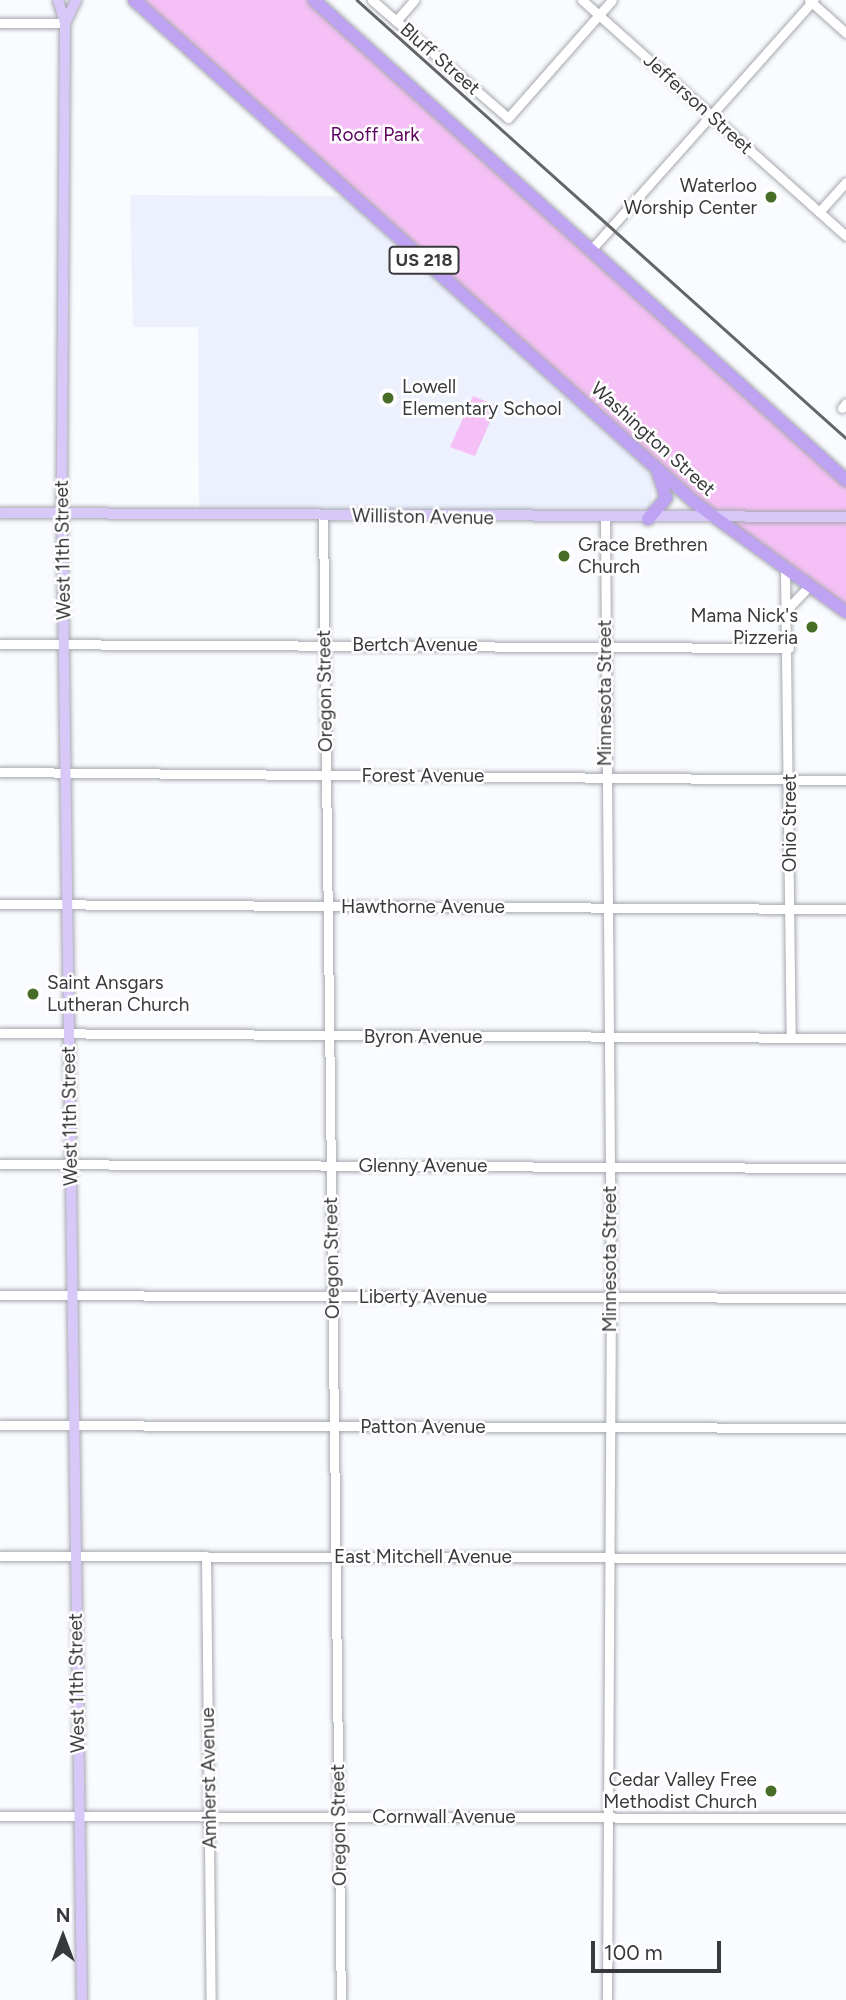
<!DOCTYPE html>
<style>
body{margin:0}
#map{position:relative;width:846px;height:2000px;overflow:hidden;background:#f9fbfe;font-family:Figtree,sans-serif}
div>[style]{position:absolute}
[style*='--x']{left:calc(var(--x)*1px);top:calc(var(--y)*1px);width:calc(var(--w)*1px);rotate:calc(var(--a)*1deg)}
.built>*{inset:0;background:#edf1fe}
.green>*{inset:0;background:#f5c0f5}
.roads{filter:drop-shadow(0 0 2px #a6a8b0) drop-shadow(0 0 2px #a6a8b0)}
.minor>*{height:9px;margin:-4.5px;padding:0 4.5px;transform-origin:4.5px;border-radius:4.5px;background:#fff}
.major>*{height:10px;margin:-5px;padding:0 5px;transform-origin:5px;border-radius:5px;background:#d8c8f8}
.highway>*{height:12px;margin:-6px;padding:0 6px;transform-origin:6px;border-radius:6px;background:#bea3f3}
.rail>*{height:2.5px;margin:-1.25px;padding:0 1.25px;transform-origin:1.25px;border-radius:1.25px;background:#646568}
.dots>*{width:19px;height:19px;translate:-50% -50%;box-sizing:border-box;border:4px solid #fff;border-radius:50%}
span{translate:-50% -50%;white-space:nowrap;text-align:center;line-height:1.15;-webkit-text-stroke:5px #fff;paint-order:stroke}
.shield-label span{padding:2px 5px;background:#fff;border:2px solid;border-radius:5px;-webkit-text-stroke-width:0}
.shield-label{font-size:18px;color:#38393c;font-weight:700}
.street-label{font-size:19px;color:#38393c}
.park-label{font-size:19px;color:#5b015e}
.poi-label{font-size:19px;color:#38393c}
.right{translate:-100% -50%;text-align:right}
.left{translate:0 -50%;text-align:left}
.north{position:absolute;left:28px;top:1902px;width:70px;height:70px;-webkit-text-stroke:5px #fff;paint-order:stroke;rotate:0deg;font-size:19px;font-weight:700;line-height:28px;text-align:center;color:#38393c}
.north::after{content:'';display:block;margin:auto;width:24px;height:32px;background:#38393c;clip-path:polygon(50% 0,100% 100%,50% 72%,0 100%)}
.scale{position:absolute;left:591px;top:1941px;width:130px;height:32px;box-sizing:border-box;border:4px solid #38393c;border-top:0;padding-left:9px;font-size:21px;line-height:24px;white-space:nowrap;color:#38393c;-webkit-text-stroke:5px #fff;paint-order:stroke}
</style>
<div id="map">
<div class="built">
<div style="clip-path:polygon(130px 195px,352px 196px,656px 468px,648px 519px,199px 515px,198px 327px,133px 327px)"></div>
</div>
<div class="green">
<div style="clip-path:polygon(134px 0,314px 0,846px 476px,846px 612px,764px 556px)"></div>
<div style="clip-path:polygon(473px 396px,497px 406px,475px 456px,450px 447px)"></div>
</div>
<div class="roads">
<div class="minor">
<div style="--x:372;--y:0;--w:180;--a:40.9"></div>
<div style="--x:508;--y:118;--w:157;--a:-48.6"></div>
<div style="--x:582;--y:0;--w:354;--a:41.8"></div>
<div style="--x:809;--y:0;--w:50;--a:41.7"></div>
<div style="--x:396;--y:21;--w:28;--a:-49"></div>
<div style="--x:0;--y:23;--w:65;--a:0"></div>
<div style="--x:819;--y:212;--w:40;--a:-48"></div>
<div style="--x:590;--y:251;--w:336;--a:-48.3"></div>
<div style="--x:842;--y:408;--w:6;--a:-51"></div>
<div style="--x:323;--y:516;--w:1484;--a:89.31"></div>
<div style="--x:605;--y:519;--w:779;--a:89.56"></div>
<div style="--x:611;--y:1298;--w:702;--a:90.33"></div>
<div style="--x:785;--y:571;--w:467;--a:89.3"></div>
<div style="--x:788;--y:608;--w:29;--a:-46"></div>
<div style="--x:0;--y:644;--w:789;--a:0.29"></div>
<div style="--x:0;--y:772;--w:846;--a:0.54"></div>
<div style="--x:0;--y:904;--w:846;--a:0.34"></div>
<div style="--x:0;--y:1033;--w:846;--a:0.34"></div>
<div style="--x:0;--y:1164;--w:846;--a:0.27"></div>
<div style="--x:0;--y:1295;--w:846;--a:0.2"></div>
<div style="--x:0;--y:1425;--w:846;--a:0.2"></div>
<div style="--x:0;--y:1556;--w:846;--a:0.14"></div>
<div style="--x:206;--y:1556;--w:444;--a:89.4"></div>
<div style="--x:0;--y:1816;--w:846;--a:0.14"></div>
</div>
<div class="major">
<div style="--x:58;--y:0;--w:24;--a:73"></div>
<div style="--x:65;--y:23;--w:490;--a:90.4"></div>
<div style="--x:62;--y:513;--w:1487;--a:89.23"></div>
<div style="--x:65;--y:23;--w:25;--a:-64"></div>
<div style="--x:0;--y:513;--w:846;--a:0.27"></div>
</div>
<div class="highway">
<div style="--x:134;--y:0;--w:752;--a:41.87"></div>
<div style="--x:694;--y:502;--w:188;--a:35.9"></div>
<div style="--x:314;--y:0;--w:717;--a:42.06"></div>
<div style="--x:648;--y:519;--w:28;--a:-49"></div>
<div style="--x:666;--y:498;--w:28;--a:-107"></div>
</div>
</div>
<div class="rail">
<div style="--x:357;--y:0;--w:656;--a:41.85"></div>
</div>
<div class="dots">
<div style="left:771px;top:197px;background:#476d27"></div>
<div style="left:388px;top:398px;background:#476d27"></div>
<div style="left:564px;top:556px;background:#476d27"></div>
<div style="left:812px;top:627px;background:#476d27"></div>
<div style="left:33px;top:994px;background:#476d27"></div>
<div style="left:771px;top:1791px;background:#476d27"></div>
</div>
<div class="shield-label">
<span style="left:424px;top:260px">US 218</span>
</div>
<div class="street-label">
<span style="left:440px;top:59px;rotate:41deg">Bluff Street</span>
<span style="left:698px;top:104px;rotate:42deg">Jefferson Street</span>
<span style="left:653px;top:439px;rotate:42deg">Washington Street</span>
<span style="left:423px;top:517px;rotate:1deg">Williston Avenue</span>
<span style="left:63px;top:550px;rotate:-91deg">West 11th Street</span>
<span style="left:415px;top:645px">Bertch Avenue</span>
<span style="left:325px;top:691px;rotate:-91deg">Oregon Street</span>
<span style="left:605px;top:693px;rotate:-90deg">Minnesota Street</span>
<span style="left:423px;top:776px">Forest Avenue</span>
<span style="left:790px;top:823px;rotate:-90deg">Ohio Street</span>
<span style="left:423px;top:907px">Hawthorne Avenue</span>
<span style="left:423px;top:1037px">Byron Avenue</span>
<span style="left:70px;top:1116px;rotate:-91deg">West 11th Street</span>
<span style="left:423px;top:1166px">Glenny Avenue</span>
<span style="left:332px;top:1258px;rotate:-91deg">Oregon Street</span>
<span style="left:610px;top:1259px;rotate:-90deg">Minnesota Street</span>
<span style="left:423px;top:1297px">Liberty Avenue</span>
<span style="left:423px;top:1427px">Patton Avenue</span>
<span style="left:423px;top:1557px">East Mitchell Avenue</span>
<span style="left:77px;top:1683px;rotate:-91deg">West 11th Street</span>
<span style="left:209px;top:1778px;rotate:-91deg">Amherst Avenue</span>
<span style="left:444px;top:1817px">Cornwall Avenue</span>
<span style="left:339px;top:1825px;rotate:-91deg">Oregon Street</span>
</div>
<div class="park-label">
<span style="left:375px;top:135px">Rooff Park</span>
</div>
<div class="poi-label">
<span class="right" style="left:757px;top:197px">Waterloo<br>Worship Center</span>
<span class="left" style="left:402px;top:398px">Lowell<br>Elementary School</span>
<span class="left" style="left:578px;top:556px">Grace Brethren<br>Church</span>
<span class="right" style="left:798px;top:627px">Mama Nick's<br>Pizzeria</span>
<span class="left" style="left:47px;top:994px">Saint Ansgars<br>Lutheran Church</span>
<span class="right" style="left:757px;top:1791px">Cedar Valley Free<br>Methodist Church</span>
</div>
<div class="north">N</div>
<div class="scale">100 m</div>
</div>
